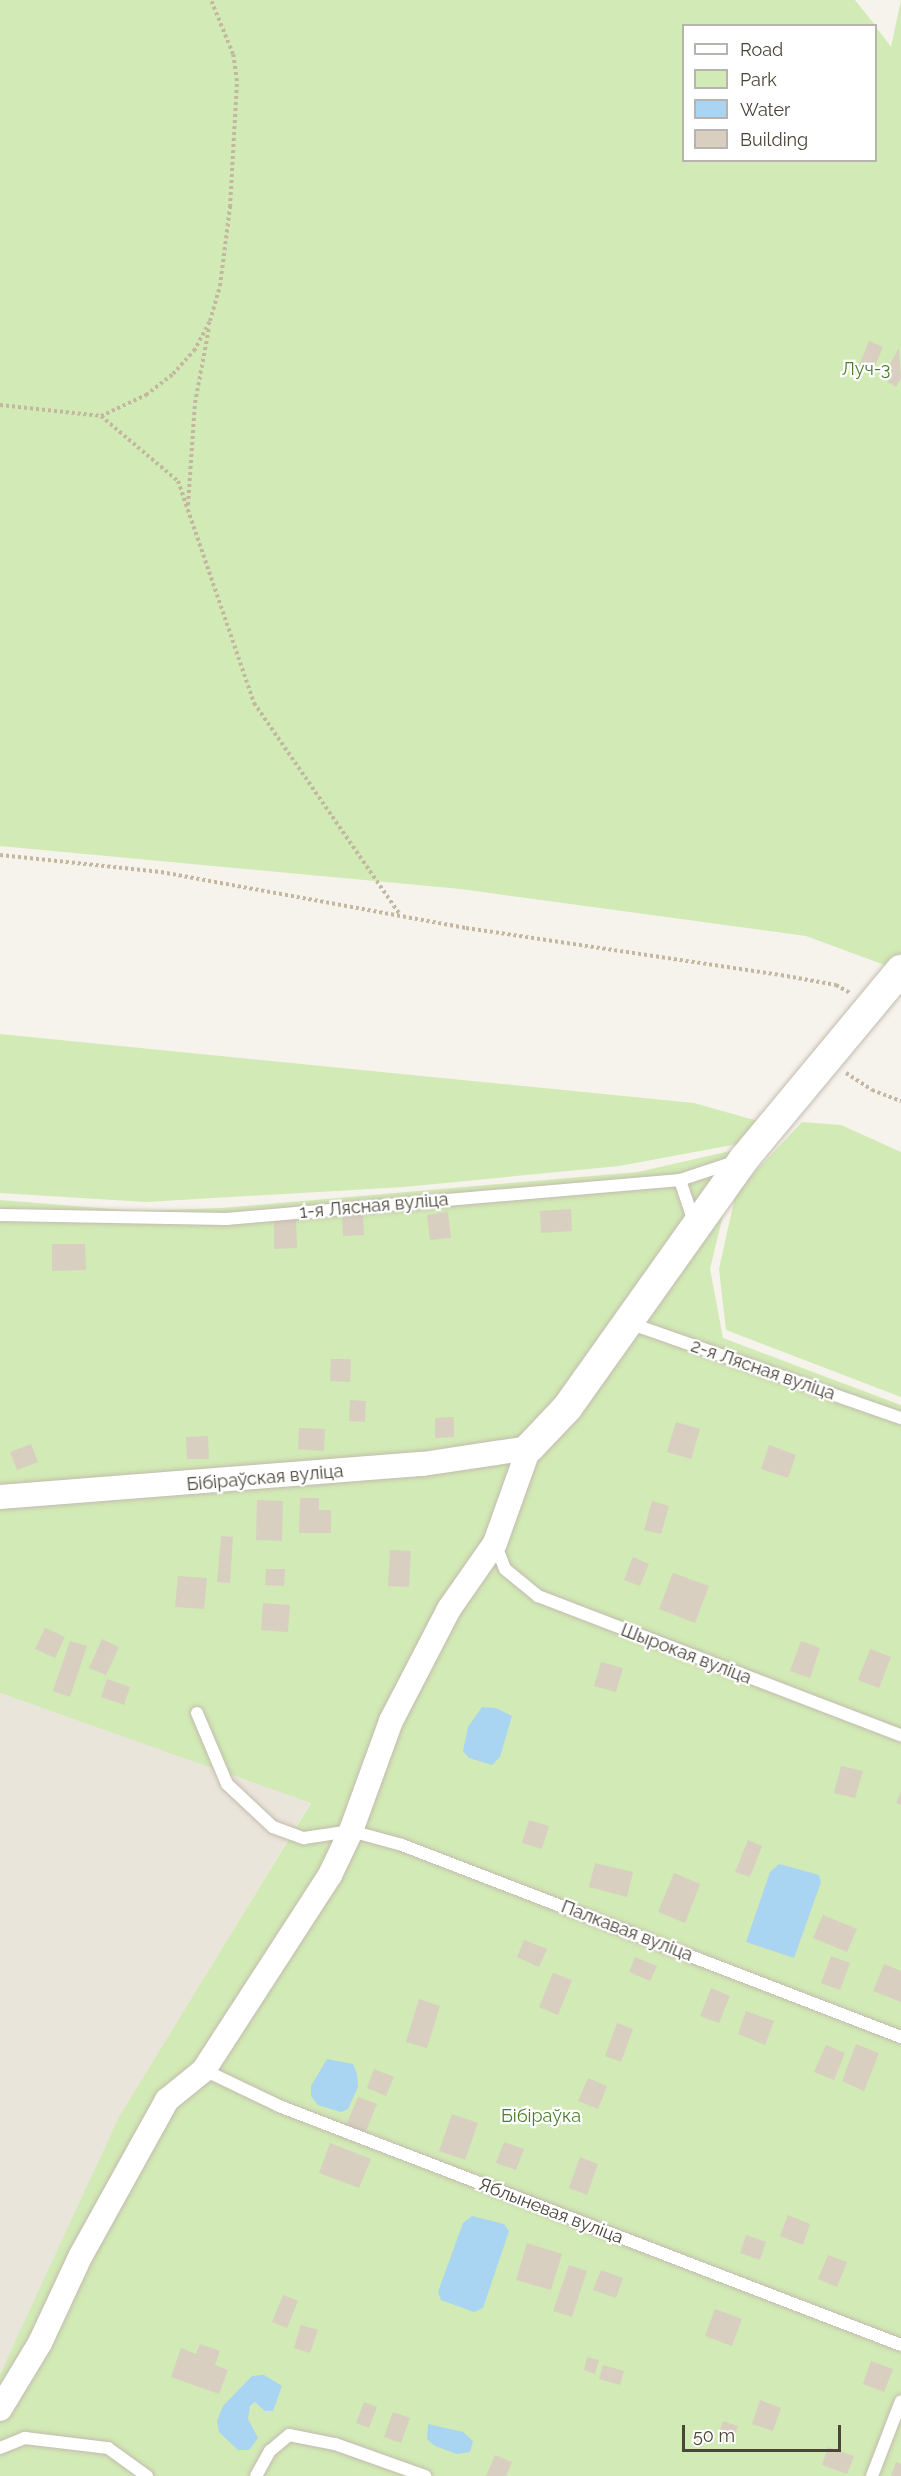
<!DOCTYPE html>
<meta charset="utf-8">
<style>
body{margin:0}
#map{position:relative;width:901px;height:2476px;overflow:hidden;background:#f6f3ec;font-family:Raleway,sans-serif}
div>[style]{position:absolute}
[style*='--x']{left:calc(var(--x)*1px);top:calc(var(--y)*1px);width:calc(var(--w)*1px);rotate:calc(var(--a)*1deg)}
.residential>*{inset:0;background:#eae5da}
.green>*{inset:0;background:#d2eab5}
.water>*{inset:0;background:#a9d4f2}
.building>*{inset:0;background:#d8cfc1}
.path>*{height:4px;margin-top:-2px;transform-origin:0;background:repeating-linear-gradient(90deg,#c4b79f 0 3px,transparent 0 6px)}
.roads{filter:drop-shadow(0 0 2px #c2bbae) drop-shadow(0 0 2px #c2bbae)}
.service>*{height:12px;margin:-6px;padding:0 6px;transform-origin:6px;border-radius:6px;background:#fff}
.minor>*{height:24px;margin:-12px;padding:0 12px;transform-origin:12px;border-radius:12px;background:#fff}
.tertiary>*{height:30px;margin:-15px;padding:0 15px;transform-origin:15px;border-radius:15px;background:#fff}
span{translate:-50% -50%;white-space:nowrap;text-align:center;line-height:1.15;-webkit-text-stroke:4.5px #fff;paint-order:stroke}
.park-label{font-size:18px;color:#4a7f2a}
.street-label{font-size:18px;color:#4b4439}
.legend{position:absolute;left:682px;top:24px;width:195px;height:138px;box-sizing:border-box;background:#fff;border:2px solid #b7b4b0;margin:0;padding:8px 10px;list-style:none;font-size:18px;color:#4b4439}
.legend li{display:flex;align-items:center;gap:12px;height:30px}
.legend b{width:30px;border:2px solid #b7b4b0}
.scale{position:absolute;left:682px;top:2425px;width:159px;height:27px;box-sizing:border-box;border:3px solid #4b4439;border-top:0;padding-left:8px;font-size:18px;line-height:21px;white-space:nowrap;color:#4b4439;-webkit-text-stroke:4px #fff;paint-order:stroke}
</style>
<div id="map">
<div class="residential">
<div style="clip-path:polygon(0 1693px,311px 1802px,120px 2117px,0 2374px)"></div>
</div>
<div class="green">
<div style="clip-path:polygon(0 0,855px 0,875px 25px,684px 26px,684px 160px,876px 160px,876px 27px,891px 47px,901px 0,901px 971px,806px 936px,461px 889px,0 846px)"></div>
<div style="clip-path:polygon(0 1034px,694px 1103px,765px 1123px,743px 1143px,619px 1166px,404px 1187px,146px 1202px,0 1193px)"></div>
<div style="clip-path:polygon(802px 1122px,841px 1125px,901px 1152px,901px 1397px,726px 1330px,719px 1269px,736px 1192px)"></div>
<div style="clip-path:polygon(739px 1149px,710px 1269px,723px 1338px,901px 1405px,901px 2476px,0 2476px,0 2374px,119px 2117px,311px 1803px,0 1693px,0 1200px,137px 1211px,222px 1208px,638px 1172px)"></div>
</div>
<div class="water">
<div style="clip-path:polygon(482px 1707px,496px 1708px,512px 1716px,500px 1757px,492px 1765px,469px 1758px,463px 1751px,468px 1727px)"></div>
<div style="clip-path:polygon(779px 1864px,819px 1875px,821px 1882px,794px 1958px,746px 1942px,770px 1872px)"></div>
<div style="clip-path:polygon(327px 2059px,353px 2064px,357px 2074px,358px 2087px,348px 2109px,341px 2112px,318px 2105px,311px 2096px,311px 2086px)"></div>
<div style="clip-path:polygon(472px 2216px,504px 2224px,509px 2231px,483px 2308px,474px 2312px,441px 2300px,438px 2292px,463px 2223px)"></div>
<div style="clip-path:polygon(264px 2375px,282px 2386px,273px 2411px,265px 2411px,255px 2402px,250px 2406px,248px 2419px,258px 2438px,249px 2450px,238px 2450px,219px 2432px,217px 2421px,223px 2406px,252px 2376px)"></div>
<div style="clip-path:polygon(428px 2424px,463px 2432px,473px 2441px,470px 2452px,457px 2454px,435px 2446px,427px 2439px)"></div>
</div>
<div class="building">
<div style="clip-path:polygon(869px 341px,883px 347px,873px 371px,859px 366px)"></div>
<div style="clip-path:polygon(899px 348px,901px 378px,896px 387px,882px 378px)"></div>
<div style="clip-path:polygon(571px 1209px,572px 1231px,541px 1233px,540px 1211px)"></div>
<div style="clip-path:polygon(448px 1212px,451px 1238px,430px 1240px,427px 1215px)"></div>
<div style="clip-path:polygon(342px 1215px,363px 1215px,364px 1235px,343px 1236px)"></div>
<div style="clip-path:polygon(296px 1219px,297px 1248px,274px 1249px,274px 1220px)"></div>
<div style="clip-path:polygon(52px 1244px,85px 1244px,86px 1270px,52px 1271px)"></div>
<div style="clip-path:polygon(331px 1359px,351px 1359px,350px 1382px,330px 1381px)"></div>
<div style="clip-path:polygon(350px 1400px,366px 1401px,365px 1422px,349px 1421px)"></div>
<div style="clip-path:polygon(454px 1417px,454px 1437px,435px 1438px,435px 1418px)"></div>
<div style="clip-path:polygon(676px 1422px,700px 1429px,691px 1459px,667px 1452px)"></div>
<div style="clip-path:polygon(299px 1428px,325px 1429px,324px 1451px,298px 1449px)"></div>
<div style="clip-path:polygon(208px 1436px,209px 1459px,187px 1459px,186px 1437px)"></div>
<div style="clip-path:polygon(31px 1444px,38px 1462px,17px 1470px,10px 1452px)"></div>
<div style="clip-path:polygon(769px 1445px,796px 1455px,788px 1478px,761px 1469px)"></div>
<div style="clip-path:polygon(300px 1498px,319px 1498px,319px 1510px,331px 1510px,331px 1533px,299px 1533px)"></div>
<div style="clip-path:polygon(257px 1500px,283px 1501px,282px 1541px,256px 1540px)"></div>
<div style="clip-path:polygon(652px 1501px,669px 1506px,661px 1534px,644px 1530px)"></div>
<div style="clip-path:polygon(221px 1536px,233px 1537px,230px 1583px,217px 1582px)"></div>
<div style="clip-path:polygon(390px 1550px,411px 1551px,409px 1587px,388px 1586px)"></div>
<div style="clip-path:polygon(633px 1557px,649px 1564px,640px 1586px,624px 1580px)"></div>
<div style="clip-path:polygon(266px 1569px,285px 1569px,284px 1586px,265px 1585px)"></div>
<div style="clip-path:polygon(673px 1573px,709px 1586px,695px 1623px,659px 1609px)"></div>
<div style="clip-path:polygon(178px 1576px,207px 1578px,204px 1609px,175px 1607px)"></div>
<div style="clip-path:polygon(263px 1603px,290px 1605px,288px 1632px,261px 1630px)"></div>
<div style="clip-path:polygon(45px 1628px,65px 1637px,55px 1658px,35px 1649px)"></div>
<div style="clip-path:polygon(102px 1639px,119px 1647px,106px 1675px,89px 1668px)"></div>
<div style="clip-path:polygon(70px 1641px,87px 1646px,70px 1697px,53px 1691px)"></div>
<div style="clip-path:polygon(801px 1641px,820px 1648px,810px 1678px,790px 1671px)"></div>
<div style="clip-path:polygon(870px 1649px,891px 1657px,879px 1688px,858px 1680px)"></div>
<div style="clip-path:polygon(601px 1662px,623px 1668px,616px 1692px,594px 1686px)"></div>
<div style="clip-path:polygon(107px 1679px,130px 1687px,124px 1705px,101px 1697px)"></div>
<div style="clip-path:polygon(841px 1766px,863px 1771px,855px 1798px,834px 1793px)"></div>
<div style="clip-path:polygon(901px 1791px,901px 1805px,896px 1803px)"></div>
<div style="clip-path:polygon(529px 1820px,549px 1826px,542px 1849px,522px 1843px)"></div>
<div style="clip-path:polygon(748px 1840px,762px 1846px,750px 1877px,735px 1872px)"></div>
<div style="clip-path:polygon(595px 1863px,633px 1872px,627px 1897px,589px 1887px)"></div>
<div style="clip-path:polygon(674px 1873px,700px 1884px,685px 1923px,658px 1912px)"></div>
<div style="clip-path:polygon(823px 1915px,857px 1929px,847px 1952px,813px 1938px)"></div>
<div style="clip-path:polygon(524px 1940px,547px 1949px,539px 1967px,517px 1957px)"></div>
<div style="clip-path:polygon(831px 1956px,850px 1963px,840px 1990px,821px 1983px)"></div>
<div style="clip-path:polygon(635px 1957px,657px 1966px,650px 1981px,629px 1972px)"></div>
<div style="clip-path:polygon(884px 1964px,901px 1971px,901px 2002px,873px 1991px)"></div>
<div style="clip-path:polygon(553px 1973px,572px 1980px,558px 2015px,539px 2007px)"></div>
<div style="clip-path:polygon(711px 1988px,730px 1996px,719px 2023px,700px 2016px)"></div>
<div style="clip-path:polygon(419px 1999px,440px 2006px,427px 2048px,406px 2042px)"></div>
<div style="clip-path:polygon(746px 2011px,774px 2021px,765px 2045px,738px 2034px)"></div>
<div style="clip-path:polygon(617px 2023px,633px 2029px,621px 2062px,605px 2056px)"></div>
<div style="clip-path:polygon(856px 2044px,879px 2053px,864px 2091px,842px 2081px)"></div>
<div style="clip-path:polygon(826px 2045px,845px 2053px,834px 2080px,814px 2072px)"></div>
<div style="clip-path:polygon(374px 2069px,394px 2077px,386px 2096px,367px 2088px)"></div>
<div style="clip-path:polygon(588px 2078px,607px 2086px,598px 2109px,578px 2101px)"></div>
<div style="clip-path:polygon(358px 2097px,377px 2104px,364px 2136px,345px 2128px)"></div>
<div style="clip-path:polygon(452px 2114px,478px 2123px,465px 2160px,439px 2151px)"></div>
<div style="clip-path:polygon(504px 2142px,524px 2149px,516px 2170px,496px 2163px)"></div>
<div style="clip-path:polygon(330px 2143px,371px 2159px,359px 2188px,319px 2173px)"></div>
<div style="clip-path:polygon(580px 2157px,598px 2164px,587px 2195px,569px 2188px)"></div>
<div style="clip-path:polygon(788px 2215px,810px 2224px,803px 2245px,780px 2236px)"></div>
<div style="clip-path:polygon(746px 2235px,766px 2242px,760px 2260px,740px 2253px)"></div>
<div style="clip-path:polygon(527px 2243px,562px 2254px,551px 2290px,516px 2280px)"></div>
<div style="clip-path:polygon(828px 2255px,847px 2262px,837px 2287px,818px 2279px)"></div>
<div style="clip-path:polygon(569px 2265px,587px 2271px,572px 2317px,553px 2311px)"></div>
<div style="clip-path:polygon(601px 2270px,623px 2278px,616px 2298px,593px 2290px)"></div>
<div style="clip-path:polygon(283px 2295px,298px 2301px,287px 2328px,272px 2322px)"></div>
<div style="clip-path:polygon(715px 2309px,742px 2319px,732px 2346px,705px 2336px)"></div>
<div style="clip-path:polygon(301px 2325px,318px 2330px,310px 2353px,294px 2348px)"></div>
<div style="clip-path:polygon(200px 2344px,220px 2351px,215px 2365px,228px 2370px,219px 2394px,171px 2377px,181px 2348px,196px 2354px)"></div>
<div style="clip-path:polygon(587px 2357px,599px 2360px,595px 2374px,584px 2370px)"></div>
<div style="clip-path:polygon(871px 2361px,893px 2369px,884px 2392px,863px 2384px)"></div>
<div style="clip-path:polygon(603px 2365px,624px 2371px,620px 2385px,599px 2379px)"></div>
<div style="clip-path:polygon(760px 2400px,781px 2408px,773px 2431px,752px 2424px)"></div>
<div style="clip-path:polygon(364px 2402px,377px 2407px,369px 2428px,356px 2423px)"></div>
<div style="clip-path:polygon(393px 2412px,410px 2418px,401px 2443px,384px 2437px)"></div>
<div style="clip-path:polygon(723px 2421px,738px 2426px,735px 2435px,720px 2431px)"></div>
<div style="clip-path:polygon(828px 2447px,854px 2456px,847px 2474px,822px 2465px)"></div>
<div style="clip-path:polygon(495px 2455px,512px 2462px,506px 2476px,486px 2476px)"></div>
<div style="clip-path:polygon(896px 2462px,901px 2464px,901px 2476px,891px 2476px)"></div>
</div>
<div class="path">
<div style="--x:0;--y:405;--w:102;--a:6.2"></div>
<div style="--x:101;--y:416;--w:101;--a:40.2"></div>
<div style="--x:178;--y:481;--w:235;--a:71.1"></div>
<div style="--x:254;--y:703;--w:257;--a:55.4"></div>
<div style="--x:101;--y:416;--w:50;--a:-25"></div>
<div style="--x:146;--y:395;--w:34;--a:-38"></div>
<div style="--x:173;--y:374;--w:31;--a:-48"></div>
<div style="--x:194;--y:351;--w:34;--a:-62"></div>
<div style="--x:210;--y:321;--w:36;--a:-74"></div>
<div style="--x:220;--y:286;--w:80;--a:-82.8"></div>
<div style="--x:230;--y:207;--w:126;--a:-86.8"></div>
<div style="--x:237;--y:81;--w:27;--a:-98"></div>
<div style="--x:233;--y:54;--w:58;--a:-112.2"></div>
<div style="--x:188;--y:505;--w:102;--a:-86.1"></div>
<div style="--x:195;--y:403;--w:76;--a:-79.4"></div>
<div style="--x:0;--y:855;--w:162;--a:6"></div>
<div style="--x:161;--y:872;--w:310;--a:10.4"></div>
<div style="--x:466;--y:928;--w:318;--a:8.5"></div>
<div style="--x:781;--y:975;--w:56;--a:10.3"></div>
<div style="--x:836;--y:985;--w:16;--a:30"></div>
<div style="--x:846;--y:1073;--w:31;--a:33"></div>
<div style="--x:872;--y:1090;--w:31;--a:21"></div>
</div>
<div class="roads">
<div class="service">
<div style="--x:680;--y:1180;--w:44;--a:71.6"></div>
<div style="--x:0;--y:1215;--w:226;--a:1"></div>
<div style="--x:226;--y:1219;--w:456;--a:-4.9"></div>
<div style="--x:680;--y:1180;--w:57;--a:-18.4"></div>
<div style="--x:629;--y:1323;--w:288;--a:19.3"></div>
<div style="--x:495;--y:1543;--w:28;--a:69"></div>
<div style="--x:505;--y:1569;--w:43;--a:39.3"></div>
<div style="--x:538;--y:1596;--w:389;--a:21"></div>
<div style="--x:197;--y:1713;--w:77;--a:67.1"></div>
<div style="--x:227;--y:1784;--w:63;--a:43.1"></div>
<div style="--x:273;--y:1827;--w:33;--a:20"></div>
<div style="--x:304;--y:1838;--w:48;--a:-8.5"></div>
<div style="--x:351;--y:1831;--w:53;--a:15.4"></div>
<div style="--x:402;--y:1845;--w:535;--a:21.05"></div>
<div style="--x:204;--y:2070;--w:83;--a:25.6"></div>
<div style="--x:279;--y:2106;--w:666;--a:21.02"></div>
<div style="--x:0;--y:2448;--w:27;--a:-22"></div>
<div style="--x:25;--y:2438;--w:84;--a:6.9"></div>
<div style="--x:108;--y:2448;--w:48;--a:35.7"></div>
<div style="--x:256;--y:2476;--w:29;--a:-61"></div>
<div style="--x:270;--y:2451;--w:25;--a:-40"></div>
<div style="--x:289;--y:2435;--w:47;--a:11.1"></div>
<div style="--x:335;--y:2444;--w:96;--a:19.6"></div>
<div style="--x:872;--y:2476;--w:80;--a:-68.9"></div>
</div>
<div class="minor">
<div style="--x:0;--y:1497;--w:424;--a:-4.5"></div>
<div style="--x:423;--y:1464;--w:107;--a:-8.6"></div>
<div style="--x:529;--y:1448;--w:101;--a:109.7"></div>
<div style="--x:495;--y:1543;--w:80;--a:124.9"></div>
<div style="--x:449;--y:1609;--w:126;--a:117.4"></div>
<div style="--x:391;--y:1721;--w:117;--a:110"></div>
<div style="--x:351;--y:1831;--w:49;--a:115.5"></div>
<div style="--x:330;--y:1875;--w:232;--a:122.9"></div>
<div style="--x:204;--y:2070;--w:48;--a:141"></div>
<div style="--x:167;--y:2100;--w:177;--a:119"></div>
<div style="--x:81;--y:2255;--w:97;--a:115"></div>
<div style="--x:40;--y:2343;--w:77;--a:121.2"></div>
</div>
<div class="tertiary">
<div style="--x:529;--y:1448;--w:55;--a:-46.5"></div>
<div style="--x:567;--y:1408;--w:305;--a:-54.6"></div>
<div style="--x:744;--y:1159;--w:246;--a:-50.3"></div>
</div>
</div>
<div class="park-label">
<span style="left:866px;top:369px">Луч-3</span>
<span style="left:541px;top:2116px">Бібіраўка</span>
</div>
<div class="street-label">
<span style="left:374px;top:1206px;rotate:-5deg">1-я Лясная вуліца</span>
<span style="left:763px;top:1370px;rotate:19deg">2-я Лясная вуліца</span>
<span style="left:265px;top:1478px;rotate:-5deg">Бібіраўская вуліца</span>
<span style="left:686px;top:1654px;rotate:21deg">Шырокая вуліца</span>
<span style="left:627px;top:1931px;rotate:21deg">Палкавая вуліца</span>
<span style="left:551px;top:2211px;rotate:21deg">Яблыневая вуліца</span>
</div>
<ul class="legend">
<li><b style="height:8px;background:#fff"></b>Road</li>
<li><b style="height:16px;background:#d2eab5"></b>Park</li>
<li><b style="height:16px;background:#a9d4f2"></b>Water</li>
<li><b style="height:16px;background:#d8cfc1"></b>Building</li>
</ul>
<div class="scale">50 m</div>
</div>
